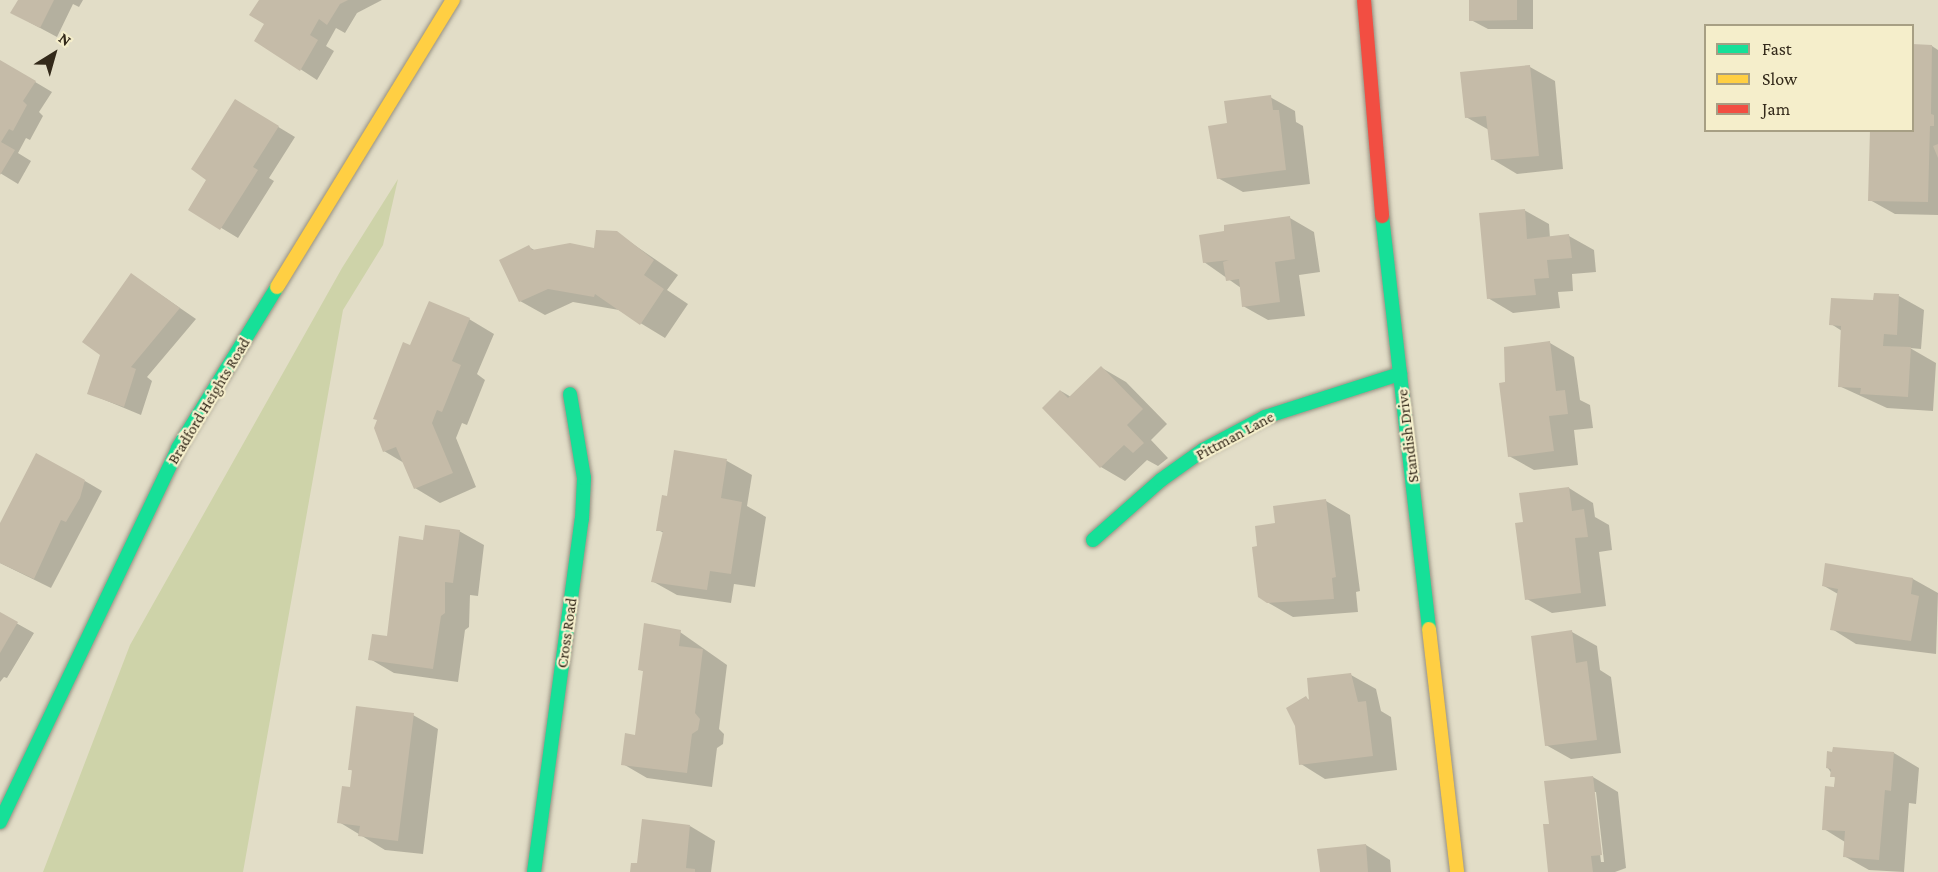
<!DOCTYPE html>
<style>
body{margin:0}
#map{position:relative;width:1938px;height:872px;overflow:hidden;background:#e2ddc7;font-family:"Crimson Pro",serif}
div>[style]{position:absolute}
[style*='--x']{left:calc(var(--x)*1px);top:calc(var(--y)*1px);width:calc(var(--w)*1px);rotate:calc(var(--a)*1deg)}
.green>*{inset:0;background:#ced3a9}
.shadow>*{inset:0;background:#0003}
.building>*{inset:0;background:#c5bba8}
.roads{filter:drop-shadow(0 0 2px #969081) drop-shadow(0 0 2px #969081)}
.fast>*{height:14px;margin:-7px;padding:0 7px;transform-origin:7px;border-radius:7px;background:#16e098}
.slow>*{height:14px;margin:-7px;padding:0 7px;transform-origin:7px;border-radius:7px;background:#ffcf43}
.jam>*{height:14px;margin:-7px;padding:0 7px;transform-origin:7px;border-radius:7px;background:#f24e42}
span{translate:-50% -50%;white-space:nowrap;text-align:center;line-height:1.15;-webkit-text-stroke:4.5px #f5eecb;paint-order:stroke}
.street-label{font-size:16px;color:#33291a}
.legend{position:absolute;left:1704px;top:24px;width:210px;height:108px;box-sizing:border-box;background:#f5eecb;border:2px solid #a79f84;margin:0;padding:8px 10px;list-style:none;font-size:18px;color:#33291a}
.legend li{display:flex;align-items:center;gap:12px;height:30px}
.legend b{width:30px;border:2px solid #a79f84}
.north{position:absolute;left:24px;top:24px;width:60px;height:60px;-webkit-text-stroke:4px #f5eecb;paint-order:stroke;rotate:37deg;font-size:16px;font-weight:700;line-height:24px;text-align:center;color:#33291a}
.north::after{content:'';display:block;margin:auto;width:21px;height:27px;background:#33291a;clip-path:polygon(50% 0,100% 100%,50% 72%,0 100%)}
</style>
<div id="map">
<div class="green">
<div style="clip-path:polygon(398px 179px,383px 245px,343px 310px,243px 872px,43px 872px,130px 645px,342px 268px)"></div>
</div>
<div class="shadow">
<div style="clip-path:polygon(19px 0,83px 0,79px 7px,73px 4px,57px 37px,29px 22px)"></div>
<div style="clip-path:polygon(261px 0,382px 0,357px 13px,345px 33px,336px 28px,326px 46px,334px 51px,317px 80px,256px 40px,266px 24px)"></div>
<div style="clip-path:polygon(1470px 0,1533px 0,1533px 29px,1488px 29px,1471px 20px)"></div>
<div style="clip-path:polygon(1932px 46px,1938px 50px,1938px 215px,1895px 214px,1870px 200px,1912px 130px)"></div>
<div style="clip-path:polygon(0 61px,52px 92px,39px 112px,43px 116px,30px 140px,26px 138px,18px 153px,31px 161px,18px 184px,0 173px)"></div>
<div style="clip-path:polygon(1530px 67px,1555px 81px,1563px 169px,1517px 174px,1492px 159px,1489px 130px,1466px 117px)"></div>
<div style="clip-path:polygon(1270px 97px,1295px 111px,1296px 122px,1303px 126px,1310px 184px,1243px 192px,1218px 178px,1229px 125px)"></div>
<div style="clip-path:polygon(252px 111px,295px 137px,269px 178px,274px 181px,238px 238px,190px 209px)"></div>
<div style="clip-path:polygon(1524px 210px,1549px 224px,1550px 238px,1569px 236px,1594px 250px,1596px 272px,1572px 274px,1573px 291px,1558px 292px,1560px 308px,1513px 313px,1488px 298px)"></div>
<div style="clip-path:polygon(1290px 218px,1314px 232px,1320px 272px,1299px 275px,1305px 316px,1268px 320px,1243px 306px,1241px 288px,1204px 262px)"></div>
<div style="clip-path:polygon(617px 233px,678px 275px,667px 290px,688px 304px,665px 338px,619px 310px,573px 302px,545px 315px,520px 301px,529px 247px,536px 251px,596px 250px)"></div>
<div style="clip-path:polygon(132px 275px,196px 319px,147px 377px,152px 381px,141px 415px,88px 393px)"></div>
<div style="clip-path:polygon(1899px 296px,1924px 310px,1921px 349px,1910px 348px,1936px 363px,1933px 411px,1887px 408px,1839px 386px,1842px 331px,1831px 324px,1874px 302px)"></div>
<div style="clip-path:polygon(469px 319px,494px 334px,477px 374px,485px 380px,467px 425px,462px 423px,456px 438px,476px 487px,440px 503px,415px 488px,404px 463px,384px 451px,411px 347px)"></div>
<div style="clip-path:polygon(1550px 343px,1574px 357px,1580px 400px,1590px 405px,1593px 428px,1574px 430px,1578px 465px,1534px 470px,1509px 456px)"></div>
<div style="clip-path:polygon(1102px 368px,1126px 382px,1167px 424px,1151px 440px,1168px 458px,1158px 466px,1147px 460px,1125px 481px,1101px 467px,1061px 391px,1071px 397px)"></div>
<div style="clip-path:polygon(676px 452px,727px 461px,752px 475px,747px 506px,766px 517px,755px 587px,734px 584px,731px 603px,677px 595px,652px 581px,664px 533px,658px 530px,668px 498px)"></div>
<div style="clip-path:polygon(85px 481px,102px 491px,51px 588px,0 563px,0 526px)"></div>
<div style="clip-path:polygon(1569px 488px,1593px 503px,1595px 517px,1609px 525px,1612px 550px,1599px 552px,1606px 606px,1552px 613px,1527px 599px,1524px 523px)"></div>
<div style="clip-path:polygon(1326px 501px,1350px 515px,1360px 591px,1356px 592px,1358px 612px,1293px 617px,1267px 602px,1259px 547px,1277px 524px)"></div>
<div style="clip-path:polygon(459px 531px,484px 545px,478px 596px,470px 595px,469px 627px,465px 630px,458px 682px,394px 673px,370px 659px,388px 638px,424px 541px)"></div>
<div style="clip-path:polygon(1827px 565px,1913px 579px,1938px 593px,1936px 654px,1856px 644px,1832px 629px,1838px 594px,1824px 586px)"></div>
<div style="clip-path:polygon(0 614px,34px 633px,7px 678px,4px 677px,0 682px)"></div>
<div style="clip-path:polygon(680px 632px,727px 665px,719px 729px,724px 734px,723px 744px,717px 748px,712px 787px,647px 778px,623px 764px,636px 736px,645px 672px,639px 669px)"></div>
<div style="clip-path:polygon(1572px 632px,1597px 646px,1600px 670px,1611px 677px,1621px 753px,1571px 759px,1546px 745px)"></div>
<div style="clip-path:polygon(1351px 675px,1376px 689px,1381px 711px,1391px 717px,1397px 770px,1325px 779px,1301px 764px,1306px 698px,1311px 701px)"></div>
<div style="clip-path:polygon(413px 715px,438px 729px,423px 854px,385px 850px,339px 822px,351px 789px,353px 771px,349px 769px)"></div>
<div style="clip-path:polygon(1894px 753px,1919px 768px,1916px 804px,1909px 803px,1904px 872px,1869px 870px,1844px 856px,1845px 842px,1824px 829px,1836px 779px,1827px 767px)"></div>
<div style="clip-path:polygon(evenodd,1593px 777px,1618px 792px,1626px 868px,1615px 872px,1550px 872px,1550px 825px,1593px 777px,1593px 792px,1596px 792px,1604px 862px,1601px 862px,1593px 792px)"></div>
<div style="clip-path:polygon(690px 826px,715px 841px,711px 872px,631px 872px)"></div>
<div style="clip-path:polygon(1366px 845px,1390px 860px,1391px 872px,1321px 872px)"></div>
</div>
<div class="building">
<div style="clip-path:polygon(18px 0,54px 0,40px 28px,10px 13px)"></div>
<div style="clip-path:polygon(259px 0,348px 0,340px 4px,327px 25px,319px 19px,310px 35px,318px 40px,300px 71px,254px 41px,264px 24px,249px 15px)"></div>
<div style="clip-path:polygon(1469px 0,1517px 0,1517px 20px,1469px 21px)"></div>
<div style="clip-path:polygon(1912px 44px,1932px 45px,1931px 114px,1934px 115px,1934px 126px,1930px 126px,1928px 202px,1868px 201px,1870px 130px,1912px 130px)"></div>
<div style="clip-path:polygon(0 60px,36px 81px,23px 101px,27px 105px,13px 131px,9px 129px,1px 142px,15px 150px,0 175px)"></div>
<div style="clip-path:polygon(1530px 65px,1539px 156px,1491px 160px,1486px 116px,1465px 118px,1460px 72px)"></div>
<div style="clip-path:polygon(1271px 95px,1273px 110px,1279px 110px,1286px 170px,1217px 179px,1208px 126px,1227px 123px,1224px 101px)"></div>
<div style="clip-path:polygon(235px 99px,279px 126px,253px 167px,258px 170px,220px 230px,188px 210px,206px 180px,191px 169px)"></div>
<div style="clip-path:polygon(1938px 144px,1938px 158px,1933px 146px)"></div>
<div style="clip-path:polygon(1525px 209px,1527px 239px,1569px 234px,1572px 258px,1547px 260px,1549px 278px,1534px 279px,1536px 295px,1487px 299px,1479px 213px)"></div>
<div style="clip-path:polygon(1290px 216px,1295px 259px,1275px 262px,1280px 302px,1242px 307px,1239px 279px,1226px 281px,1223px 262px,1229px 260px,1203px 263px,1199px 235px,1224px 231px,1224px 225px)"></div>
<div style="clip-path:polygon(596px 230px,617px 231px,654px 260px,644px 275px,664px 289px,640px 325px,595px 294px,594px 297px,548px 289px,519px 302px,499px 260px,529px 245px,532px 250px,570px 243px,594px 248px)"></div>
<div style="clip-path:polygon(131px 273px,180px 308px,131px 367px,136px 369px,124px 407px,87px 394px,100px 355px,82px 342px)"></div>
<div style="clip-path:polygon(1874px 293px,1899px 294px,1897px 335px,1884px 334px,1883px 346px,1911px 347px,1908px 397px,1860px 394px,1861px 388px,1838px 387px,1841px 326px,1829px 325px,1831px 298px,1873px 300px)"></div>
<div style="clip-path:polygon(429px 301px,470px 318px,452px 361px,461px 365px,442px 412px,437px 410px,432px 423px,453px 473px,414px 489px,396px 447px,383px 452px,374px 428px,377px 420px,373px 419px,403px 342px,410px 345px)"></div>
<div style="clip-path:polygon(1550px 341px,1556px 391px,1565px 390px,1568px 414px,1549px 416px,1554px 451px,1508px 457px,1499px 383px,1505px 382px,1504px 347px)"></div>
<div style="clip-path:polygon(1101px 366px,1143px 409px,1127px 425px,1144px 443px,1133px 453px,1124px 445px,1100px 468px,1042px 408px,1060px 390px,1068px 398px)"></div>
<div style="clip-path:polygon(674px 450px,727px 459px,721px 498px,742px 502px,731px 574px,710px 571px,707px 590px,651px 582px,663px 531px,656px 531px,662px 495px,667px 496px)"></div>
<div style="clip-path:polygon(36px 453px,85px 480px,80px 498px,66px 522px,61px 520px,34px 579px,0 563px,0 523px)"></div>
<div style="clip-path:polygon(1569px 487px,1572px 511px,1584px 509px,1588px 537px,1575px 538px,1581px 593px,1525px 600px,1515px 523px,1523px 522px,1519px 493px)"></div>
<div style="clip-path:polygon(1326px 499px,1336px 577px,1332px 578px,1334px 599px,1267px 603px,1258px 597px,1252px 547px,1257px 546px,1255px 526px,1275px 523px,1273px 506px)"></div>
<div style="clip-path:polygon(425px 525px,460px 530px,453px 583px,445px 582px,445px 613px,441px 616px,433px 669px,368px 660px,372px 634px,387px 636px,399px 536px,423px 540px)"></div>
<div style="clip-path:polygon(1825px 563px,1913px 578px,1911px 594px,1919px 596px,1911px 641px,1830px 630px,1838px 589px,1822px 586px)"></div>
<div style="clip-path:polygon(0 612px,18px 622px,0 653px)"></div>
<div style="clip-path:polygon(644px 623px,681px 630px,679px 646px,703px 649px,695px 713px,700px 719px,698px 730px,692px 734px,687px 773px,621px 765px,625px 733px,635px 735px,643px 671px,638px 670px)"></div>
<div style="clip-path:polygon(1572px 630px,1576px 663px,1587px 661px,1597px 740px,1545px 746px,1531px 636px)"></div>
<div style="clip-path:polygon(1351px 673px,1358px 702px,1366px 701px,1373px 756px,1299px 765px,1295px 726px,1286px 708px,1306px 696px,1309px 701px,1307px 678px)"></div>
<div style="clip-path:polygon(356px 706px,414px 713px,398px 841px,358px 836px,360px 826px,337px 823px,342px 786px,350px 787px,352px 770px,348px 770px)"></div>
<div style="clip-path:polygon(1833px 747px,1894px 752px,1891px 791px,1885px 790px,1879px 860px,1843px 857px,1845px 831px,1822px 830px,1825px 786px,1834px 787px,1835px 777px,1830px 777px,1831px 769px,1826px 768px,1827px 751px,1832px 752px)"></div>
<div style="clip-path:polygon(1593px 776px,1602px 855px,1591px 856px,1593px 872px,1548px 872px,1543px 824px,1549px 824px,1544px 781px)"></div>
<div style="clip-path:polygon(642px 819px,690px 825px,686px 868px,695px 869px,695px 872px,630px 872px,631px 863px,637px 863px)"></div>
<div style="clip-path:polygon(1366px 844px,1368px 872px,1320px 872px,1317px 849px)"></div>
</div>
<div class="roads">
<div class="fast">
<div style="--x:1382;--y:216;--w:416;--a:83.5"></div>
<div style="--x:1093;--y:540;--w:91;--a:-41.4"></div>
<div style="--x:1161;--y:480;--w:52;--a:-35.5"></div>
<div style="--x:1203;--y:450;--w:70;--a:-28"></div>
<div style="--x:1265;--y:417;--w:142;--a:-17.7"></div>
<div style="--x:0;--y:822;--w:414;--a:-64.5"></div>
<div style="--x:178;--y:448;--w:189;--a:-58.4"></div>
<div style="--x:534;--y:872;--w:356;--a:-82.3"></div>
<div style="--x:582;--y:519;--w:41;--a:-87.2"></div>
<div style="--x:584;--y:478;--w:85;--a:-99.5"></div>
</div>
<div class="slow">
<div style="--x:277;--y:287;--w:337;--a:-58.5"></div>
<div style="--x:1429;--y:629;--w:245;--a:83.4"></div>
</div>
<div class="jam">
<div style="--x:1364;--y:0;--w:217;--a:85.2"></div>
</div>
</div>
<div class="street-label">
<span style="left:209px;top:401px;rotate:-59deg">Bradford Heights Road</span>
<span style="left:1235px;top:436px;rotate:-28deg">Pittman Lane</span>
<span style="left:1408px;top:436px;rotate:-97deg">Standish Drive</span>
<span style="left:567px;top:633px;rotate:-82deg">Cross Road</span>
</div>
<ul class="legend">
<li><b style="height:8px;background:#16e098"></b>Fast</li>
<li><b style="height:8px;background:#ffcf43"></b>Slow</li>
<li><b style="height:8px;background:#f24e42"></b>Jam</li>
</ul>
<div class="north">N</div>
</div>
